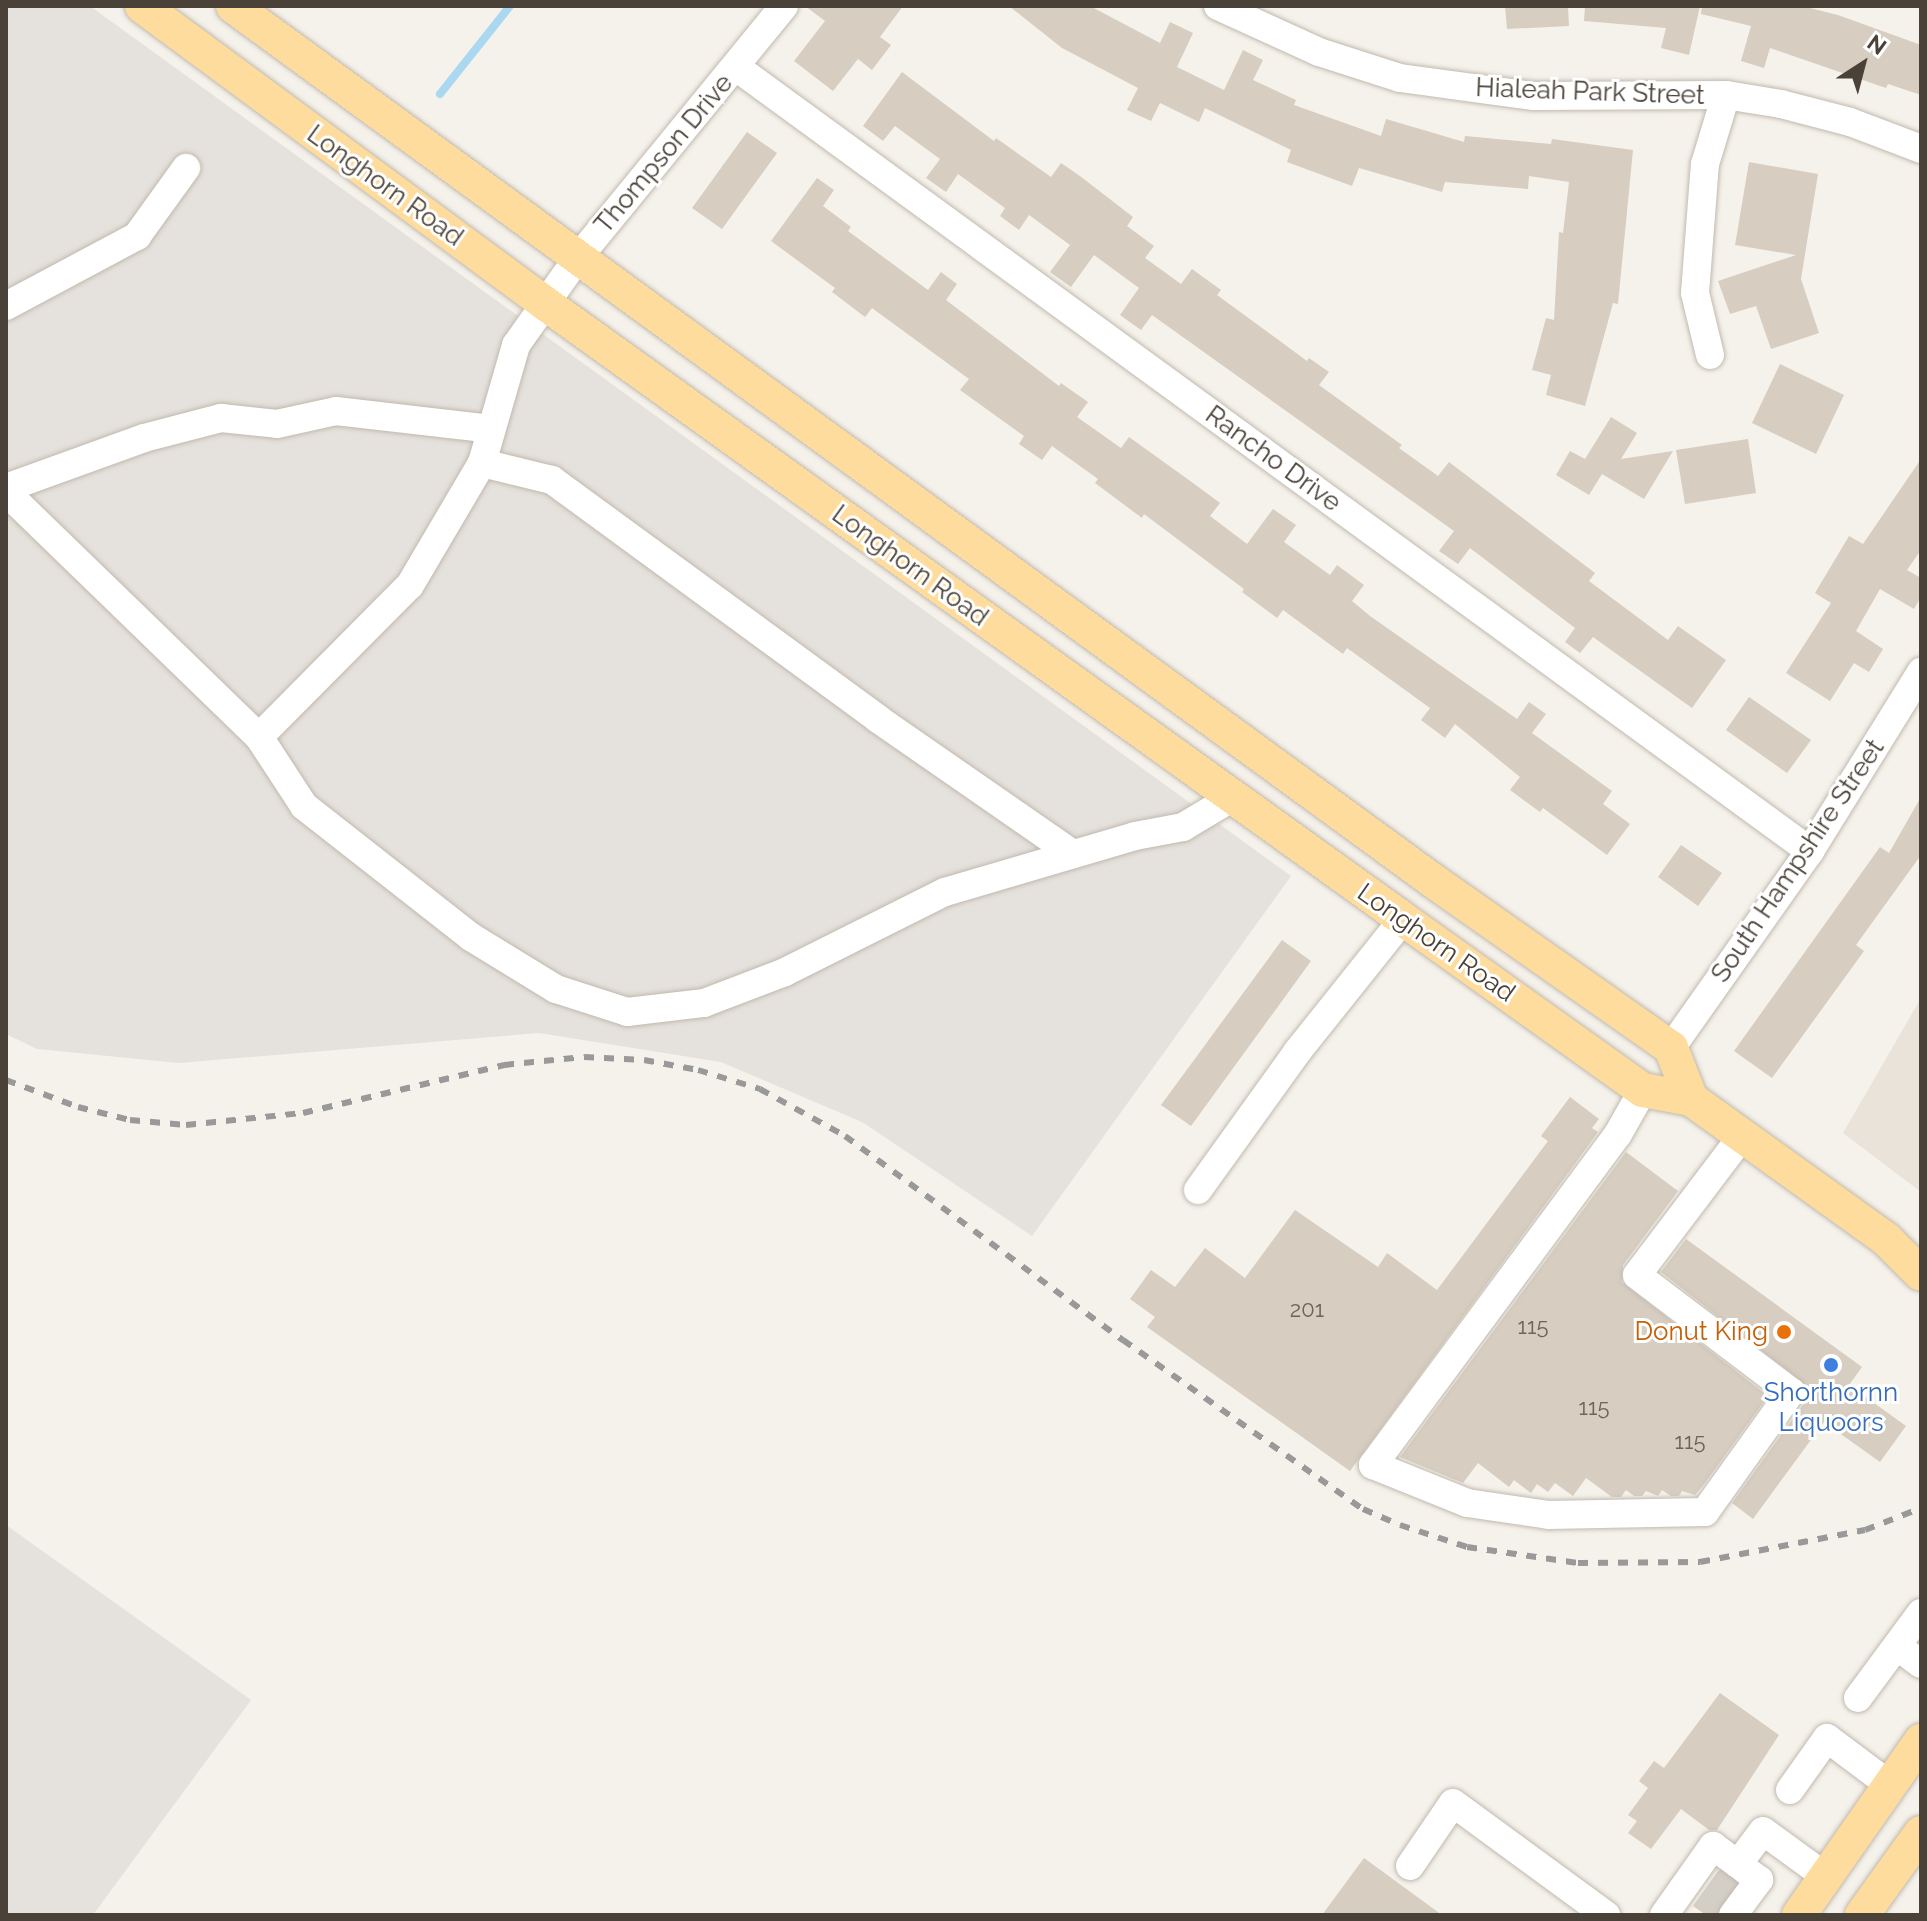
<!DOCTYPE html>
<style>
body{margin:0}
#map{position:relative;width:1927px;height:1921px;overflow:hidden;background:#f5f2eb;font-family:Raleway,sans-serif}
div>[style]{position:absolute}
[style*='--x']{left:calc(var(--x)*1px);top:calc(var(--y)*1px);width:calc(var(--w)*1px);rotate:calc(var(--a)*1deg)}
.residential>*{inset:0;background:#e9e3d9}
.industrial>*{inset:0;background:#e5e1dc}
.stream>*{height:8px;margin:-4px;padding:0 4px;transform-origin:4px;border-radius:4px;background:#a9d8f0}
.building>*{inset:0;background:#d7cdc1}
.minor-tunnel>*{height:28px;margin-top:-14px;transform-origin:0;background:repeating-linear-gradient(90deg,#d3cfc7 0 28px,transparent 0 42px)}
.roads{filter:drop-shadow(0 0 2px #c1b9ae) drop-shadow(0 0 2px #c1b9ae)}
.minor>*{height:28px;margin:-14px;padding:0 14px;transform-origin:14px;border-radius:14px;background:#fff}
.major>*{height:34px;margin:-17px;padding:0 17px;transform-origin:17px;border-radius:17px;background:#fddc9d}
.rail>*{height:6px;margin-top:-3px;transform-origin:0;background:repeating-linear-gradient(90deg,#999 0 10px,transparent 0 20px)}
.dots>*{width:22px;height:22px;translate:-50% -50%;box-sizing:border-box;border:4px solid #fff;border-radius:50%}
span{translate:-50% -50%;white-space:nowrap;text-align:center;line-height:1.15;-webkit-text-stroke:6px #fff;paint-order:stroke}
.number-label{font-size:22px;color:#6d655b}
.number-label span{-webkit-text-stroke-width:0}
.street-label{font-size:26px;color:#4a4239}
.food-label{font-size:26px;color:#c56008}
.right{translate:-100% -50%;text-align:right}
.shop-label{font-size:26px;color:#366cbe}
.frame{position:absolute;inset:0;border:8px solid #4a4239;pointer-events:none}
.north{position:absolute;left:1823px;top:24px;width:80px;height:80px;-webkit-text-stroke:6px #fff;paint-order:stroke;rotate:36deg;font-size:22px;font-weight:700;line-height:32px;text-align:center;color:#4a4239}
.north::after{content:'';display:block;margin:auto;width:28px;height:36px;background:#4a4239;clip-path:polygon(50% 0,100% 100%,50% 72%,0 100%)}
</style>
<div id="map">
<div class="residential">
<div style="clip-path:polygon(1921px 998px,1921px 1192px,1843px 1133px)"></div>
</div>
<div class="industrial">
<div style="clip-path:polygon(6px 6px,90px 6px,1291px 876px,1032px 1236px,862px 1122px,721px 1062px,539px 1033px,179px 1063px,37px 1049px,6px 1034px)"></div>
<div style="clip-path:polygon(6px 1525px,251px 1700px,93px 1915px,6px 1915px)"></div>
</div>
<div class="stream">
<div style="--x:440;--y:94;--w:112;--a:-51.5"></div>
</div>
<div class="building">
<div style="clip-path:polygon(805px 6px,903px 6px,880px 37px,891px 45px,872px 70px,858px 59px,833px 91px,794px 61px,825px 21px)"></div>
<div style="clip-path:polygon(1009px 6px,1090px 6px,1160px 43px,1170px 22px,1193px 33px,1177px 67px,1224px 90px,1243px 50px,1263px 60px,1253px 80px,1296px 100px,1294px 105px,1381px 136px,1386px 119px,1464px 142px,1465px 136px,1551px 144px,1552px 139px,1633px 150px,1618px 304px,1613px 303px,1585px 406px,1546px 395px,1551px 375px,1532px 370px,1546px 318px,1554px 320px,1559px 232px,1563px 233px,1569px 182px,1529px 176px,1528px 189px,1445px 182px,1442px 192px,1359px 168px,1352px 186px,1287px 162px,1291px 150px,1205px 108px,1199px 122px,1160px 103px,1151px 121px,1127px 110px,1138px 88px,1062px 48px)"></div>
<div style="clip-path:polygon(1505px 6px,1568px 6px,1569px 26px,1507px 29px)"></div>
<div style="clip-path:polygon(1585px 6px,1700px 6px,1689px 55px,1661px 48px,1666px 28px,1584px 21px)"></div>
<div style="clip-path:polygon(1702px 6px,1802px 6px,1838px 15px,1921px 45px,1921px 95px,1888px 84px,1886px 88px,1770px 48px,1764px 68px,1741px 61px,1751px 26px,1701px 14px)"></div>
<div style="clip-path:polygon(902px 72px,994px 141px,996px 138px,1051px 177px,1061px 163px,1080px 176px,1133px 217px,1127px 226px,1154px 246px,1145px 258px,1181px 284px,1192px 269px,1221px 290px,1217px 295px,1307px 361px,1309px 358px,1329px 372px,1319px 385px,1402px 445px,1399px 448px,1438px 476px,1449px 462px,1595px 573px,1589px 581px,1668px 640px,1678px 626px,1726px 660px,1692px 708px,1593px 637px,1580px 653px,1565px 642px,1575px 628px,1470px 548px,1458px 564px,1439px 551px,1454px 531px,1152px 315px,1141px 330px,1120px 315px,1139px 288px,1094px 255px,1071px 287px,1050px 272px,1070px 245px,1029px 215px,1019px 230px,1000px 216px,1005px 208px,958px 174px,946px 192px,926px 178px,940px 159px,895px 126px,883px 141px,863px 126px)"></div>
<div style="clip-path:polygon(747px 132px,777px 153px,722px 229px,692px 208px)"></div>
<div style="clip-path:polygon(1749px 162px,1818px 174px,1801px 279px,1819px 333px,1771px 349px,1756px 306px,1730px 314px,1718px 281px,1796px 255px,1735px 245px)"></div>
<div style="clip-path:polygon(817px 178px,834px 190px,823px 206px,851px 227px,848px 231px,928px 290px,941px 272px,957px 284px,946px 300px,1059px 386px,1061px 383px,1088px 402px,1077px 417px,1121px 448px,1129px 437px,1193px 483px,1220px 503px,1210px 516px,1247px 544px,1273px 509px,1296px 525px,1284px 542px,1330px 575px,1337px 565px,1364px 585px,1352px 601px,1370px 616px,1517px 719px,1529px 702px,1546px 714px,1532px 733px,1612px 791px,1603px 804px,1630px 824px,1607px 855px,1543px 808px,1540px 812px,1510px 790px,1520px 777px,1455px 724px,1445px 738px,1421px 720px,1430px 708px,1347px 648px,1343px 654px,1283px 610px,1277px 618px,1242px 592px,1244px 589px,1144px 514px,1142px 518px,1095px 483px,1098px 479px,1052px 446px,1042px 460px,1019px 444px,1024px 436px,960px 390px,969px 379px,872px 308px,865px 317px,832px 292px,835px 288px,771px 241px)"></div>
<div style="clip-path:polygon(1780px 364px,1844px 395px,1816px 454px,1752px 423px)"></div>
<div style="clip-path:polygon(1611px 417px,1637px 433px,1621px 459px,1673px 451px,1644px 499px,1602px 474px,1589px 495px,1556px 475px,1570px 451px,1585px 459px)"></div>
<div style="clip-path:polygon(1748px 439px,1756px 493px,1685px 504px,1676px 450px)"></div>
<div style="clip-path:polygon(1921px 459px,1921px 550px,1907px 570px,1921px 578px,1921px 597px,1914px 609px,1880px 589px,1856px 631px,1883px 649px,1869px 672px,1854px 663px,1830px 701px,1786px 673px,1831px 603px,1815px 593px,1849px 536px,1863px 544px)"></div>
<div style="clip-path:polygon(1749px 697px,1811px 740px,1787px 773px,1726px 730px)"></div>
<div style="clip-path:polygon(1921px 797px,1921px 855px,1856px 945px,1864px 951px,1772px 1078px,1734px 1051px,1880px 847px,1889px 853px)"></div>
<div style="clip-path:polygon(1681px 845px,1722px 873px,1698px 906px,1658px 877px)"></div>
<div style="clip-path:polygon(1282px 940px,1311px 961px,1191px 1126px,1161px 1105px)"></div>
<div style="clip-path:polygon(1570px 1097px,1599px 1119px,1592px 1128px,1598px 1132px,1350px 1471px,1147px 1327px,1155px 1317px,1130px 1299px,1151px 1270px,1175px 1287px,1205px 1248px,1245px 1278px,1295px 1210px,1378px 1267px,1387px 1253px,1437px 1290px,1548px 1141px,1541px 1136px)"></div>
<div style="clip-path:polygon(1626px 1152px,1678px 1191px,1623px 1265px,1622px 1282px,1768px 1396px,1705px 1483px,1695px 1495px,1682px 1491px,1679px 1496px,1671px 1496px,1662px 1490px,1658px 1496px,1646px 1491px,1642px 1496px,1634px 1496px,1626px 1490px,1621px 1497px,1612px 1497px,1586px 1478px,1573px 1496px,1555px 1483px,1548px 1492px,1537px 1484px,1531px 1493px,1514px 1480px,1509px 1487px,1478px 1463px,1463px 1483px,1400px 1457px)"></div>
<div style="clip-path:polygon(1686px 1239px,1862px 1367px,1849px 1385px,1906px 1426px,1880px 1462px,1824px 1422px,1753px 1519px,1732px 1503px,1805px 1402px,1807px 1386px,1661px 1272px)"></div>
<div style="clip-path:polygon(1720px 1693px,1779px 1735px,1717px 1830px,1709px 1830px,1681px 1809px,1651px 1849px,1628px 1833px,1637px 1821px,1628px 1815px,1648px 1788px,1639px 1781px,1654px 1761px,1664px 1768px)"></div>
<div style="clip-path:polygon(1364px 1858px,1442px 1915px,1322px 1915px)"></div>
<div style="clip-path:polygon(1718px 1871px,1735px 1884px,1716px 1915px,1706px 1915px,1693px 1906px)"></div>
</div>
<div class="minor-tunnel">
<div style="--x:1716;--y:1875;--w:28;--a:35"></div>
<div style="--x:1704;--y:1891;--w:29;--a:36"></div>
</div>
<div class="roads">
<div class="minor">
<div style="--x:1218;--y:6;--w:111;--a:24.5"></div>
<div style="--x:1319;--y:52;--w:85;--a:17.8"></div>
<div style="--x:1400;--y:78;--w:135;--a:7.7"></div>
<div style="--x:1534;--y:96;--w:192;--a:-0.3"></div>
<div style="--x:1726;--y:95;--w:56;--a:9.3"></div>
<div style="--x:1781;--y:104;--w:71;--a:14.6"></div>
<div style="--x:1850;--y:122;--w:76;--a:20.8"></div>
<div style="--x:736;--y:67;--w:1330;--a:36.13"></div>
<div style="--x:6;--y:306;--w:149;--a:-28.1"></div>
<div style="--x:137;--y:236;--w:84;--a:-54.2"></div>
<div style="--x:1710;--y:355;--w:64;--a:-103.6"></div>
<div style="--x:1695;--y:293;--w:129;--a:-85.6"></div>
<div style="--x:1705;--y:164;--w:72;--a:-73.1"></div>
<div style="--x:482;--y:463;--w:72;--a:13.7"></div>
<div style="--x:552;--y:480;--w:404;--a:36.2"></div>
<div style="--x:878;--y:719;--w:237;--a:34.7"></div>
<div style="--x:6;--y:488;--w:147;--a:-19.9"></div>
<div style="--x:144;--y:438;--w:80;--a:-14.6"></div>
<div style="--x:221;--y:418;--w:56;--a:6.1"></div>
<div style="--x:277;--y:424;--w:60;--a:-12.4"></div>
<div style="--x:336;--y:411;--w:156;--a:6.6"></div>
<div style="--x:6;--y:492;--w:352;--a:44.1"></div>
<div style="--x:259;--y:737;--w:82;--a:56.9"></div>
<div style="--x:304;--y:806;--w:212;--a:38.1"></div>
<div style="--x:471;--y:937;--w:100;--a:31.5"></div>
<div style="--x:556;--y:989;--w:75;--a:17.9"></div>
<div style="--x:627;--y:1012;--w:78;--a:-6.7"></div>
<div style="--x:704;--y:1003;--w:87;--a:-20.9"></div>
<div style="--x:785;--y:972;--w:179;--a:-26.6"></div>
<div style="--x:945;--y:892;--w:198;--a:-16.4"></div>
<div style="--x:1135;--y:836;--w:49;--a:-10.6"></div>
<div style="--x:1183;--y:827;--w:58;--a:-31"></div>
<div style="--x:259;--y:737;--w:214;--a:-45.2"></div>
<div style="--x:410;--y:585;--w:142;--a:-59.5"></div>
<div style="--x:482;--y:463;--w:123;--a:-73.9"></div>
<div style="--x:516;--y:345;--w:105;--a:-54.7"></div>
<div style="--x:577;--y:259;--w:327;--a:-50.7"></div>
<div style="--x:1671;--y:1048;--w:241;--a:-54.8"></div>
<div style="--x:1810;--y:851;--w:211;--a:-58.2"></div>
<div style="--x:1643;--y:1090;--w:51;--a:119.6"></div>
<div style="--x:1618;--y:1134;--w:412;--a:126.5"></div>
<div style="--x:1373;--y:1465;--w:101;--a:22"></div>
<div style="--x:1467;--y:1503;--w:83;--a:8.3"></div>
<div style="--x:1549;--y:1515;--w:156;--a:-1.1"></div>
<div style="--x:1705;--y:1512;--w:148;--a:-54.4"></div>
<div style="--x:1791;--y:1392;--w:193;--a:-142.8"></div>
<div style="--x:1637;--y:1275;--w:174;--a:-52.9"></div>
<div style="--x:1198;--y:1190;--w:170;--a:-54.3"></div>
<div style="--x:1297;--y:1052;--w:170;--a:-51.4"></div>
<div style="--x:1897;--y:1646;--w:30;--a:37"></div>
<div style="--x:1858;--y:1698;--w:106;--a:-53.5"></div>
<div style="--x:1790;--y:1790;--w:64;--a:-54.6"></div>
<div style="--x:1827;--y:1738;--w:80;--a:36.9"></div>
<div style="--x:1410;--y:1866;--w:76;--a:-55.7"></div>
<div style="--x:1453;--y:1803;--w:190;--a:36.2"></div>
<div style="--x:1664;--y:1915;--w:85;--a:-54.6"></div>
<div style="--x:1713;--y:1846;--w:31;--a:36"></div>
<div style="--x:1738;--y:1864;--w:41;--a:-52.9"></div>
<div style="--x:1763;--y:1831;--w:78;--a:36.1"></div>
<div style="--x:1733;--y:1915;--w:44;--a:-53.4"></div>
<div style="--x:1759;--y:1880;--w:26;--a:-143"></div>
</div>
<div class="major">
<div style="--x:142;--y:6;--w:502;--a:36.41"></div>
<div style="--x:546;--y:304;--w:1055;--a:35.66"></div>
<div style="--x:1403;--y:919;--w:295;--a:35.5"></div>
<div style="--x:1643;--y:1090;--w:49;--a:10.6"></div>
<div style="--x:1691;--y:1099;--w:240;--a:35.7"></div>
<div style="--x:1886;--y:1239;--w:49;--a:45"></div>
<div style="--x:233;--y:6;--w:1484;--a:36.09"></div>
<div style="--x:1432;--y:880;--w:292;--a:35.1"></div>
<div style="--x:1671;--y:1048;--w:55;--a:68.6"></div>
<div style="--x:1799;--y:1915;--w:213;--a:-55"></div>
<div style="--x:1862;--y:1915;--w:101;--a:-54.3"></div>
</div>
</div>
<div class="rail">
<div style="--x:6;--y:1080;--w:77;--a:20.6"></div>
<div style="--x:78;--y:1107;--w:54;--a:14"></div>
<div style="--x:130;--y:1120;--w:56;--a:5.1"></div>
<div style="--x:186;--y:1125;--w:118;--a:-5.9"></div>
<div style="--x:303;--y:1113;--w:207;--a:-13.4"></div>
<div style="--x:504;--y:1065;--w:80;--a:-5.7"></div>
<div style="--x:584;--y:1057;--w:60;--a:2.9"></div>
<div style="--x:644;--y:1060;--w:55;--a:10.5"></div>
<div style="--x:698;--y:1070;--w:65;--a:17"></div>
<div style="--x:760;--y:1089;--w:97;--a:28.9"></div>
<div style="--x:845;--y:1136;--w:345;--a:36.3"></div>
<div style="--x:1123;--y:1340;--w:294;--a:35.2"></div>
<div style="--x:1363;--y:1509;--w:40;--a:23.4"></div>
<div style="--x:1400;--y:1525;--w:71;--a:18.2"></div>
<div style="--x:1467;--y:1547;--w:112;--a:8.2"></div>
<div style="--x:1578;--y:1563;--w:122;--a:-0.5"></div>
<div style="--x:1700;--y:1562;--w:168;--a:-11"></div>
<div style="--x:1865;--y:1530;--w:60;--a:-21.4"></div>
</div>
<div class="dots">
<div style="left:1784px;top:1332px;background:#e8710a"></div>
<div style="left:1831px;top:1365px;background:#3f7fe0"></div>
</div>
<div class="number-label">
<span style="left:1307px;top:1310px">201</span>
<span style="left:1533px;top:1327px">115</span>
<span style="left:1594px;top:1408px">115</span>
<span style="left:1690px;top:1442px">115</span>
</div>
<div class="street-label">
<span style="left:1590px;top:92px;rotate:2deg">Hialeah Park Street</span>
<span style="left:664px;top:154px;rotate:-50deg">Thompson Drive</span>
<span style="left:385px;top:186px;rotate:36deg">Longhorn Road</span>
<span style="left:1273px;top:459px;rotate:36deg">Rancho Drive</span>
<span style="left:910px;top:566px;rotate:36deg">Longhorn Road</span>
<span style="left:1798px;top:861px;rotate:-56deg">South Hampshire Street</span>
<span style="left:1436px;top:943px;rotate:35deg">Longhorn Road</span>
</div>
<div class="food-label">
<span class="right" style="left:1768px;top:1332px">Donut King</span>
</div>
<div class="shop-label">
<span style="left:1831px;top:1408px">Shorthornn<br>Liquoors</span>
</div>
<div class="frame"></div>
<div class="north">N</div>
</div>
